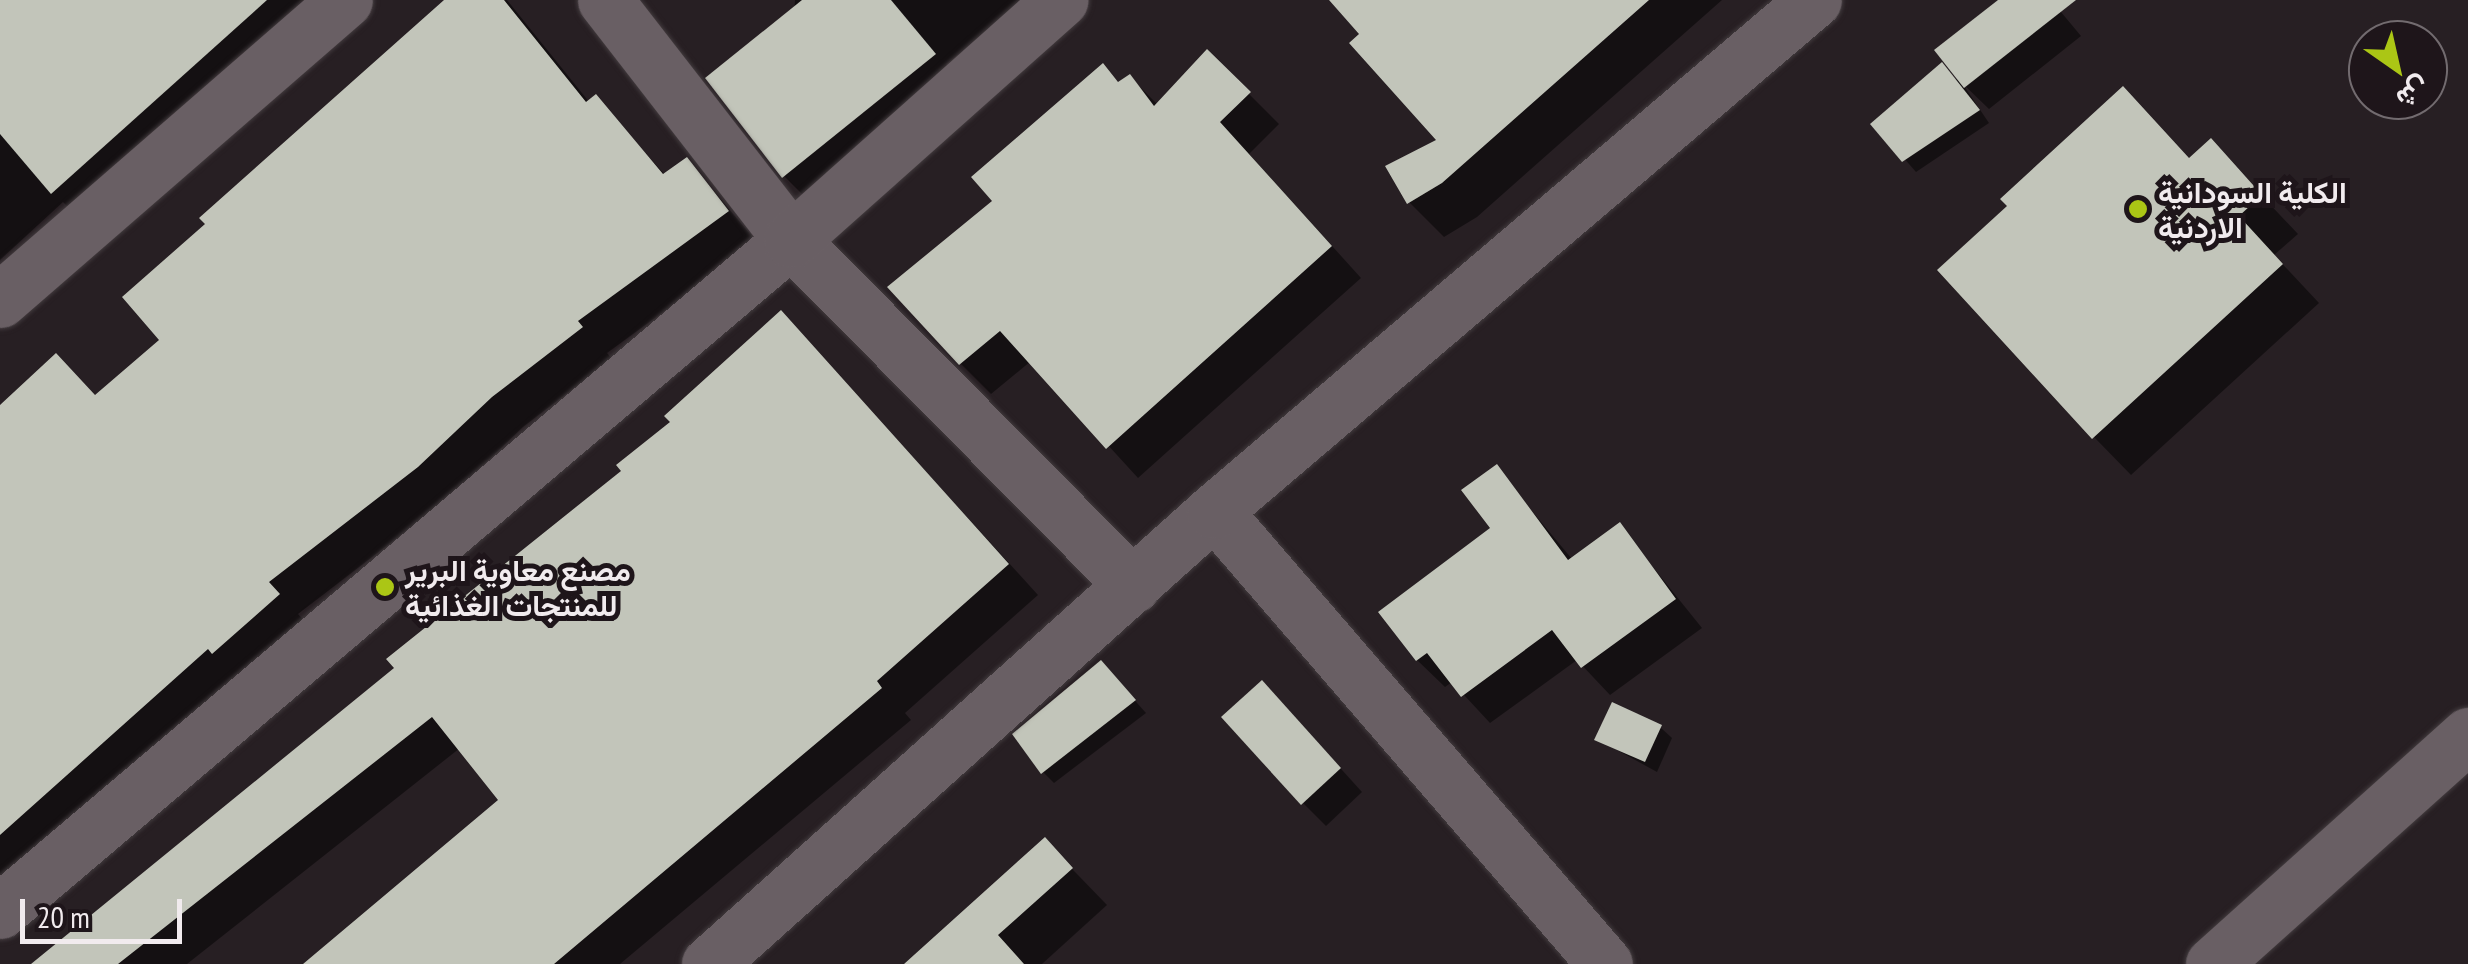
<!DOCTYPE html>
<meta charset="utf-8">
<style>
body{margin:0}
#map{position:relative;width:2468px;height:964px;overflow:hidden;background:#271f23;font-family:"PT Sans Narrow",Vazirmatn,sans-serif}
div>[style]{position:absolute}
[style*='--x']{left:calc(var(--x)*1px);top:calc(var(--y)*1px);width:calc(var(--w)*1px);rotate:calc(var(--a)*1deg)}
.shadow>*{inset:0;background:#0007}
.building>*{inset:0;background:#c2c5ba}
.roads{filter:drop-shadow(0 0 2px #423b3e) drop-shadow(0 0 2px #423b3e)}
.minor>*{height:55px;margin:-27.5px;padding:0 27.5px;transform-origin:27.5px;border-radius:27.5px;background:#695f64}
.dots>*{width:28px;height:28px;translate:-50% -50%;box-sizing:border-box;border:5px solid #1e151a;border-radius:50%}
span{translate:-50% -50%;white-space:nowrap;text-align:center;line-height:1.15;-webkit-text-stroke:10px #1e151a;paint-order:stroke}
.poi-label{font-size:30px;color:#f1ebee;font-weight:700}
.left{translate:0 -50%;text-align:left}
.north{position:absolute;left:2348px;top:20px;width:100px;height:100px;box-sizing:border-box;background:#1e151a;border:2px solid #726b6f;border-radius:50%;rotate:146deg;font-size:28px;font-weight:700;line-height:40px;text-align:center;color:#f1ebee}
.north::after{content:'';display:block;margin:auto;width:35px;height:45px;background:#abc615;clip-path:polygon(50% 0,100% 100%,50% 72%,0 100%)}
.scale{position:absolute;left:20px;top:899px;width:162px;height:45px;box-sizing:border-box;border:5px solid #f1ebee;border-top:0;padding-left:12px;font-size:30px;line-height:35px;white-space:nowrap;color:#f1ebee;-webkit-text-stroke:8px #1e151a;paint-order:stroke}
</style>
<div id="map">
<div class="shadow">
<div style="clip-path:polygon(0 0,352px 0,90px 229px,63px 202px,0 260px)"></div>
<div style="clip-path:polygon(449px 0,507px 0,590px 103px,596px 98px,666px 176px,687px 160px,758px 243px,607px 353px,612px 359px,523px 427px,449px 498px,298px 614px,309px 626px,0 892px,0 408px,96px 398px,163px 340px,208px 225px)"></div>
<div style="clip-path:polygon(795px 0,1026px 0,946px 64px,962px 84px,813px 205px,784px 176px)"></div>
<div style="clip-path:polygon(1401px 0,1722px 0,1477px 217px,1444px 237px,1409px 202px,1440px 140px)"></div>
<div style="clip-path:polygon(2002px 0,2051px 0,2081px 36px,1989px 109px,1962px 83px,1989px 123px,1916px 172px,1874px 124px,1959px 78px)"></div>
<div style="clip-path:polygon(1207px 52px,1279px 124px,1249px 154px,1361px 278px,1138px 478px,1031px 361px,991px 394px,961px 364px,995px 202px,1103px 67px,1120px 84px,1130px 77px,1158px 105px)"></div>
<div style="clip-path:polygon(2211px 142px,2298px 234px,2274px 255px,2319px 303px,2131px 475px,2094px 437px)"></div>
<div style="clip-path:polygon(781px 313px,1038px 595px,905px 713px,911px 720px,620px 964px,304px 964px,501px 800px,460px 748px,187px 964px,70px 964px,624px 471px)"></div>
<div style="clip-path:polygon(1496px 468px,1572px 559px,1619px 525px,1702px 628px,1610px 695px,1577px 660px,1490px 723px,1452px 682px,1445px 687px,1417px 660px,1494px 529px)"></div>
<div style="clip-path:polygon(1112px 675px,1146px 713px,1054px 783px,1043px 772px)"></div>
<div style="clip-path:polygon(1284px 706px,1362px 792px,1326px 826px,1303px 803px)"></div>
<div style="clip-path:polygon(1660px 727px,1672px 738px,1657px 772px,1597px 739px)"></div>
<div style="clip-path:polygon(1045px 841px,1107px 905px,1042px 964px,908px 964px)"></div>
</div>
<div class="building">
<div style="clip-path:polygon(0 0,267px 0,51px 194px,0 134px)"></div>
<div style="clip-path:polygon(444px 0,504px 0,586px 102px,596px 94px,663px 174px,687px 157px,729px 211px,578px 321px,583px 327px,492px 397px,418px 467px,269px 582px,280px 594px,212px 654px,208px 649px,0 835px,0 405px,56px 353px,95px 395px,159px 340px,122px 297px,205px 224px,199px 218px)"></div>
<div style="clip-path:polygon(802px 0,891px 0,936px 54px,782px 178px,705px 78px)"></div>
<div style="clip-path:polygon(1329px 0,1649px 0,1442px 183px,1407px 204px,1385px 166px,1436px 140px,1349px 43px,1359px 34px)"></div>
<div style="clip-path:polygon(1998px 0,2076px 0,1964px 88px,1934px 50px)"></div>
<div style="clip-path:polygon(1207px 49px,1251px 92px,1220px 122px,1332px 246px,1106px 449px,1000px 331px,959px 365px,887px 287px,992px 201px,971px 177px,1103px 63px,1118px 82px,1130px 74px,1154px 106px)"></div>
<div style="clip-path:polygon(1942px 62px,1980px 110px,1902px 162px,1870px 124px)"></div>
<div style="clip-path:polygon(2123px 86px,2189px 158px,2211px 138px,2262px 195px,2239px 216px,2283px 264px,2092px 439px,1937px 270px,2007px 206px,2000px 199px)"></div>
<div style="clip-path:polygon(781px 310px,1009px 564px,877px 681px,882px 688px,554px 964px,303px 964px,498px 800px,432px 717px,118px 964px,31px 964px,394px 668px,386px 659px,621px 471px,616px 465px,670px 422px,664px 416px)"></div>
<div style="clip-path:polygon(1497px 464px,1568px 560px,1620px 522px,1676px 599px,1581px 668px,1552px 630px,1461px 697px,1427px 653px,1416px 661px,1378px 612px,1490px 528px,1461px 490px)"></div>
<div style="clip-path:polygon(1101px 660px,1136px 700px,1041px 774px,1012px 734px)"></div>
<div style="clip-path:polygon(1262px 680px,1341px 768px,1301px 805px,1221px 717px)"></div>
<div style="clip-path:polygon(1612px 702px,1662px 725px,1645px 762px,1594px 740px)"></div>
<div style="clip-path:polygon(1045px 837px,1073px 868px,998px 935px,1024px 964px,904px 964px)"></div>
</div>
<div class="roads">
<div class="minor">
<div style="--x:605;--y:0;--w:304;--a:52.2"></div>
<div style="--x:791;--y:240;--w:486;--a:45.3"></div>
<div style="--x:0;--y:300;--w:457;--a:-41"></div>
<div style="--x:1214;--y:511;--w:598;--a:49.2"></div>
<div style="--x:0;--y:911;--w:1037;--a:-40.31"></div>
<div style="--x:791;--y:240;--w:361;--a:-41.7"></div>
<div style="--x:709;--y:964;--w:678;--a:-41.89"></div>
<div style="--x:1214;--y:511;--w:788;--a:-40.42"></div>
<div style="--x:2213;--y:964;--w:343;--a:-41.9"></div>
</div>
</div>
<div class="dots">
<div style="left:2138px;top:209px;background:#abc615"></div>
<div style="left:385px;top:587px;background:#abc615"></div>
</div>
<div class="poi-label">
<span class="left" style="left:2158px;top:209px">الكلية السودانية<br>الاردنية</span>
<span class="left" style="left:405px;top:587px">مصنع معاوية البرير<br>للمنتجات الغذائية</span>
</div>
<div class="north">ش</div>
<div class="scale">20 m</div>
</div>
